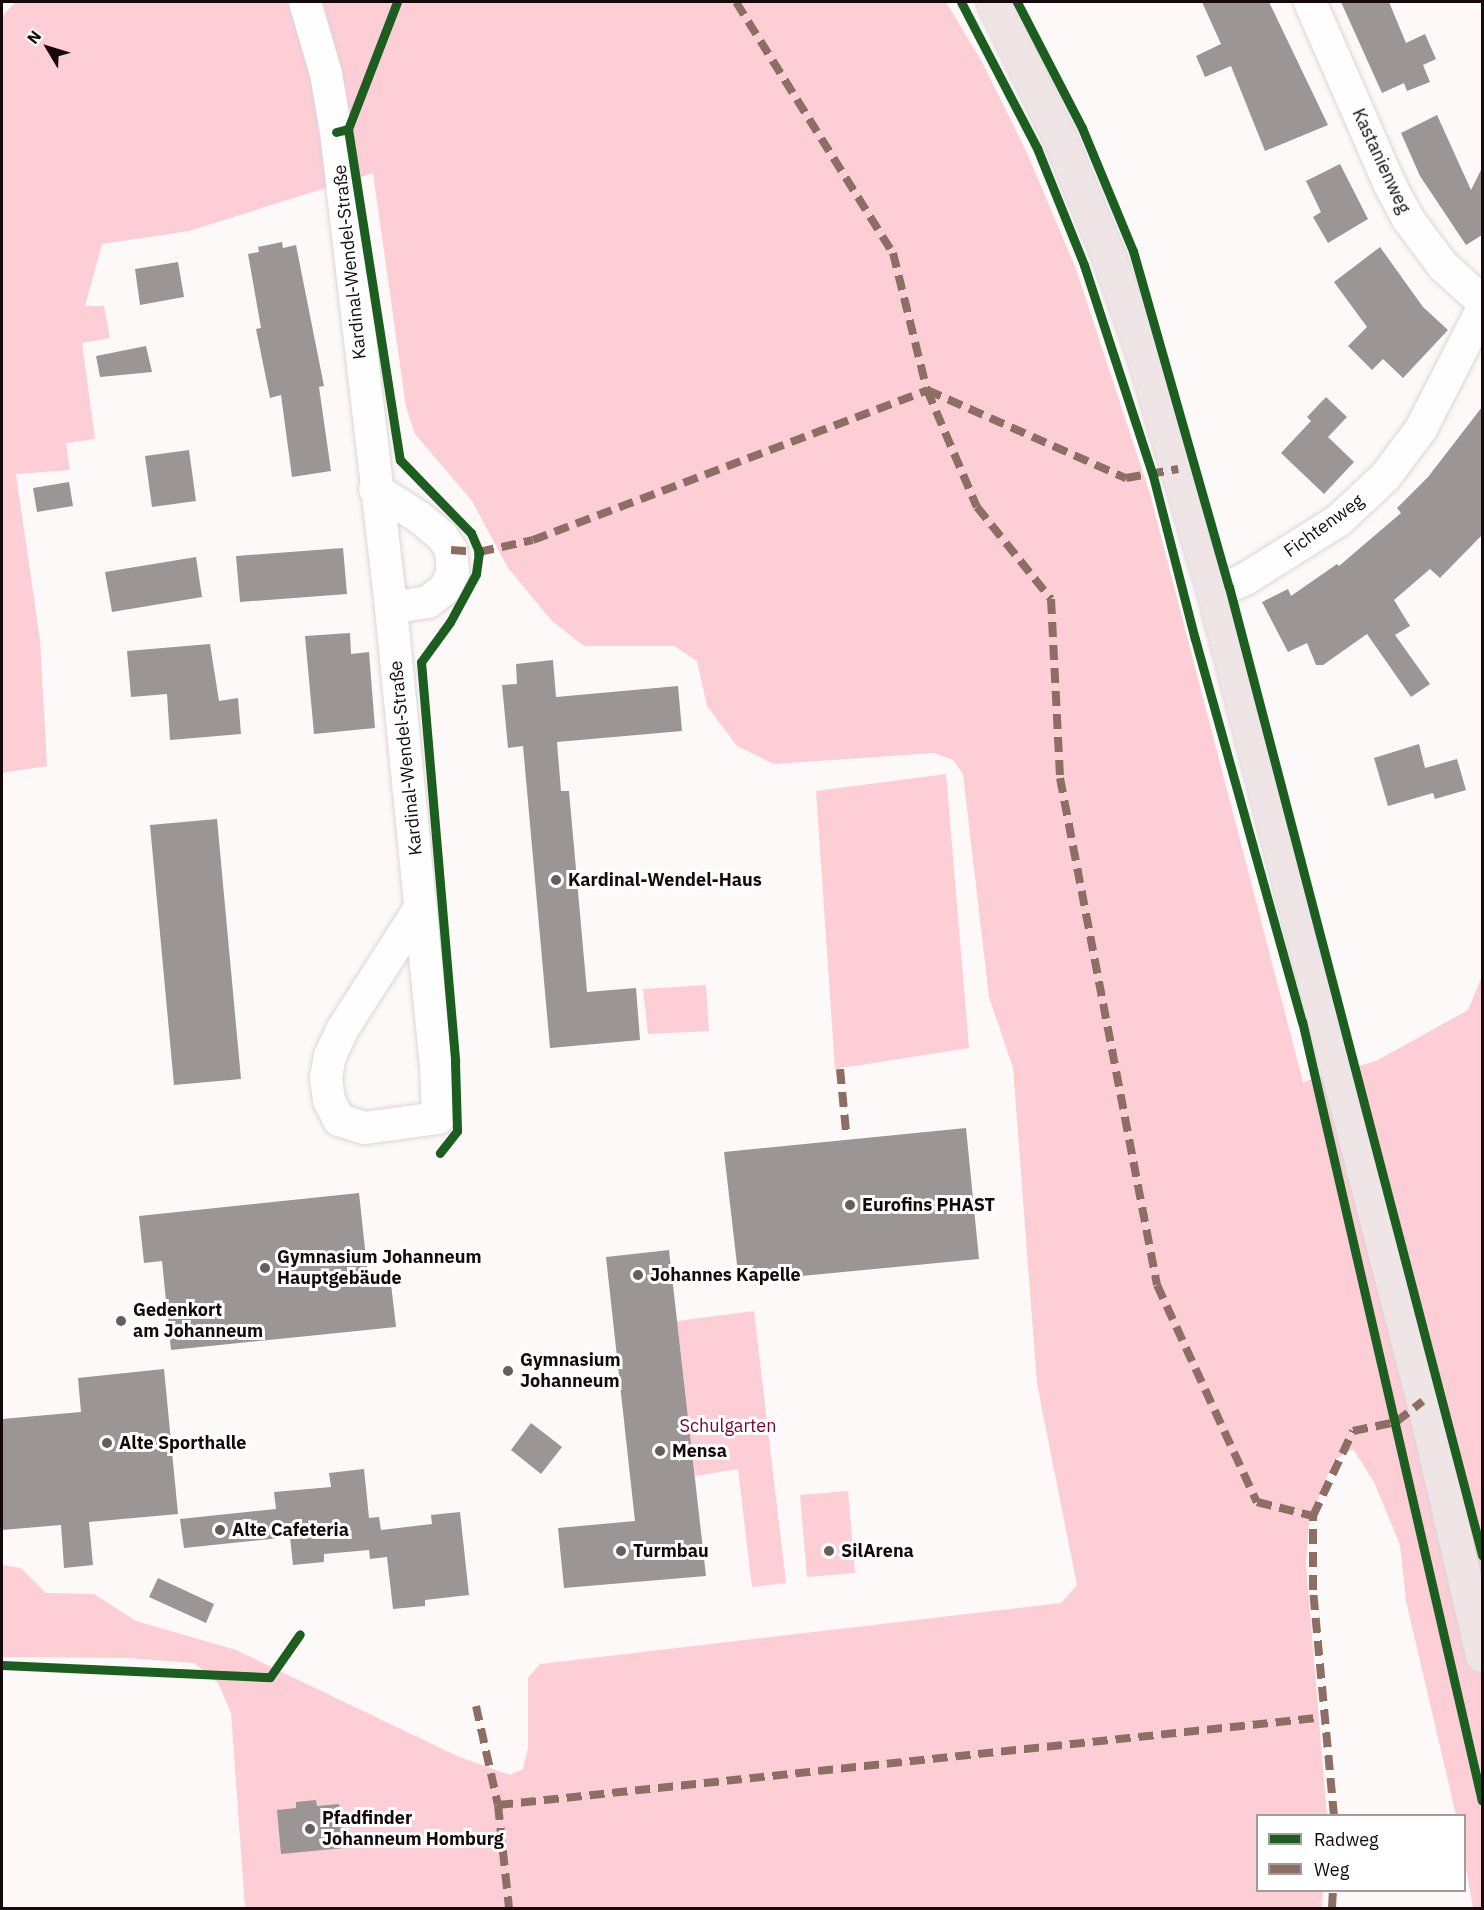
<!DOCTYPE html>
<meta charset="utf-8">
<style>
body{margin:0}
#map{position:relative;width:1484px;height:1910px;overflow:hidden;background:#fdf9f9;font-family:"IBM Plex Sans",sans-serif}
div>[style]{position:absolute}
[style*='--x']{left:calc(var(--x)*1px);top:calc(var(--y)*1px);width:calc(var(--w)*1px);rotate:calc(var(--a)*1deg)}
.green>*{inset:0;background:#feced6}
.building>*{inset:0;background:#9c9596}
.roads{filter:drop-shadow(0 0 2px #ddd4d6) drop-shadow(0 0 2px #ddd4d6)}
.street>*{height:32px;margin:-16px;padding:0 16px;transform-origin:16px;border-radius:16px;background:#fffefe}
.primary>*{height:33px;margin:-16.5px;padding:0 16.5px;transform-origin:16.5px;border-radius:16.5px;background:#efe5e7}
.quiet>*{height:8px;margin-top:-4px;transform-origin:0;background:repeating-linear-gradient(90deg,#8d6e63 0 15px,transparent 0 23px)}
.cycleway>*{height:9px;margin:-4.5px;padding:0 4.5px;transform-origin:4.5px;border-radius:4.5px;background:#1b5e20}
.dots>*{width:16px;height:16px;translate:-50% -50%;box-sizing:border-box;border:3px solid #fff;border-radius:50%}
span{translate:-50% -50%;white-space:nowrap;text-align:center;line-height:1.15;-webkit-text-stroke:6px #fff;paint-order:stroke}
.street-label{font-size:18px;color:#15090b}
.poi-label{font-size:18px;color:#15090b;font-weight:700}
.left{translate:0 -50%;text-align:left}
.park-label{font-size:18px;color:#75002f}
.frame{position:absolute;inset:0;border:3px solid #15090b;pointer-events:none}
.legend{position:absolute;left:1256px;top:1814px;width:210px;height:78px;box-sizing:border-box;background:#fff;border:2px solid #a19d9d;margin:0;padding:8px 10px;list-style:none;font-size:18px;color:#15090b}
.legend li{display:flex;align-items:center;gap:12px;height:30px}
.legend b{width:30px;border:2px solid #a19d9d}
.north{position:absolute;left:18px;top:18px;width:60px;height:60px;-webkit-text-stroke:4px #fff;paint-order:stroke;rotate:308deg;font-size:16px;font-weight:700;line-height:24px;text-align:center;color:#15090b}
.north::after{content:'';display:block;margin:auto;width:21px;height:27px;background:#15090b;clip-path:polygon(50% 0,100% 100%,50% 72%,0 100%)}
</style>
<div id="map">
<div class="green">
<div style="clip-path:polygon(16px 2px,946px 2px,982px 62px,1027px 153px,1076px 269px,1150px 494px,1303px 1082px,1376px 1061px,1468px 1010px,1482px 976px,1482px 1908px,1473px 1908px,1465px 1862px,1464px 1816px,1456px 1815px,1406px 1601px,1400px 1545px,1374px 1482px,1353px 1449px,1334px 1460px,1309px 1522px,1306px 1565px,1327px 1815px,1258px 1816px,1258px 1890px,1323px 1891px,1322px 1908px,245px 1908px,231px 1713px,218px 1683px,194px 1663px,128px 1658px,2px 1657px,2px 1565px,21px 1568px,46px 1593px,94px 1594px,136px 1621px,236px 1650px,457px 1756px,510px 1775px,523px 1769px,528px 1748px,528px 1678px,540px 1664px,1061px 1603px,1077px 1585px,1037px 1384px,1013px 1068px,989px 997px,963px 774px,953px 760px,934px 753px,774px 764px,737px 746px,707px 706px,697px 661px,674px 646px,584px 646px,552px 621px,508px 568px,472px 501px,415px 434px,406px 407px,373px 173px,189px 231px,102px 244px,85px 306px,104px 306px,110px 338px,82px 343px,95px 439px,66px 443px,70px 470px,16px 474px,40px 640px,47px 766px,2px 773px,2px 16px)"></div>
<div style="clip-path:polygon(946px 774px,969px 1048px,835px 1069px,816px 791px)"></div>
<div style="clip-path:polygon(706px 985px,709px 1031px,648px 1034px,643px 989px)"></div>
<div style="clip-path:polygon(754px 1311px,786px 1583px,752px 1587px,738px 1469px,695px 1476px,677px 1321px)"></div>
<div style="clip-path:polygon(848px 1491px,855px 1573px,807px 1577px,800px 1495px)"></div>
</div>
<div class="building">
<div style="clip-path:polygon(1202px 2px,1269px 2px,1328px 125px,1265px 151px,1231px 66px,1205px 77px,1196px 56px,1221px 44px)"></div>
<div style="clip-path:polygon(1341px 2px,1389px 2px,1406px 43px,1425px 34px,1436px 59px,1423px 65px,1430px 82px,1407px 91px,1404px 83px,1382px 93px)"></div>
<div style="clip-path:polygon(1437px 115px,1471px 190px,1482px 168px,1482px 235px,1466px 245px,1420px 176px,1401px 133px)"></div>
<div style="clip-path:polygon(1340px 164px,1368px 219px,1328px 243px,1313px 217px,1321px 212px,1306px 181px)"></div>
<div style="clip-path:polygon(282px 242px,283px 248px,296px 245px,324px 386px,319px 387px,331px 471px,292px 477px,281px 395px,270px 398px,256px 329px,261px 328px,248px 254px,259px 252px,258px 247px)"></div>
<div style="clip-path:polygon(1380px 247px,1423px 307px,1448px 330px,1403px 378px,1383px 359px,1372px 370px,1348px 346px,1367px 327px,1334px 282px)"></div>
<div style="clip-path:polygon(178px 262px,184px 297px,140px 305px,135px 269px)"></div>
<div style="clip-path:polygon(146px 346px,152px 372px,100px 377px,96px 356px)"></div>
<div style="clip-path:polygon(1326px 397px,1347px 417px,1328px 437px,1354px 462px,1324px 494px,1281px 453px,1311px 421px,1307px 417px)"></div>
<div style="clip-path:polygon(1482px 407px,1482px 535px,1440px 578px,1430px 569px,1394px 600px,1410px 626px,1395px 635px,1430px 684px,1411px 697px,1367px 634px,1323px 665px,1316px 665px,1307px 643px,1288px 652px,1262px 602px,1288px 589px,1291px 596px,1337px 564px,1339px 566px,1401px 513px,1397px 508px,1428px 477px)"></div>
<div style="clip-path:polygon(189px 450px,196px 501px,152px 507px,145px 456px)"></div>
<div style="clip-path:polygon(69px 482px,73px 506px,37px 512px,33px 488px)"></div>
<div style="clip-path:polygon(343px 548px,347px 594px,240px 602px,236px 556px)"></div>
<div style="clip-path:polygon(196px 557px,202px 597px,112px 612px,105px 572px)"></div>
<div style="clip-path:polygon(350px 633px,351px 654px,369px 652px,375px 728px,314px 734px,305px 636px)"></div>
<div style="clip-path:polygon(210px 644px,219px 701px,238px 698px,241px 734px,170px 740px,167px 694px,131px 697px,127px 651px)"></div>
<div style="clip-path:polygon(553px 660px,556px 697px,678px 686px,682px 731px,557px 742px,561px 791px,569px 791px,587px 992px,636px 988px,640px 1040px,550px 1048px,523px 746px,508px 748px,502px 685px,517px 684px,516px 664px)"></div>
<div style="clip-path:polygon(1419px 744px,1425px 768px,1457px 759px,1466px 790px,1435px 799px,1433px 793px,1388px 806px,1374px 758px)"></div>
<div style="clip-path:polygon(217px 819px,241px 1079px,174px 1085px,150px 825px)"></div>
<div style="clip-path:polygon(966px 1128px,979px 1259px,739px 1282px,724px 1152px)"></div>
<div style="clip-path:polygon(359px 1193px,369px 1286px,391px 1284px,396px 1327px,171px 1350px,162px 1261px,144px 1263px,139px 1216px)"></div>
<div style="clip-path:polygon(669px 1250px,706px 1576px,564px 1588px,558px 1528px,635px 1521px,606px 1257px)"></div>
<div style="clip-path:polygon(164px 1369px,178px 1514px,89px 1522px,93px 1565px,64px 1568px,61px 1525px,2px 1530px,2px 1419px,81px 1412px,78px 1378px)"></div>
<div style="clip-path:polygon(531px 1423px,562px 1447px,541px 1474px,511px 1450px)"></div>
<div style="clip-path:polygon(364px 1469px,369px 1518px,379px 1517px,381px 1530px,432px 1524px,431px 1515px,460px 1512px,469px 1595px,425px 1600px,425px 1606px,393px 1609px,387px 1557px,370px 1559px,369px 1550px,324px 1554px,324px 1562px,293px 1565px,290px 1537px,184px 1548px,180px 1519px,276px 1509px,274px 1492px,331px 1487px,329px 1473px)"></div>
<div style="clip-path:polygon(158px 1578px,214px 1604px,206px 1623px,149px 1597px)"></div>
<div style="clip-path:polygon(316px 1800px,317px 1806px,339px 1804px,344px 1848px,281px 1854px,277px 1810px,296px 1808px,296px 1802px)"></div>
</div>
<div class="roads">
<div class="street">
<div style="--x:305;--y:2;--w:75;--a:73.7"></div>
<div style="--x:326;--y:74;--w:59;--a:80.2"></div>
<div style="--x:336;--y:132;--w:479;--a:83.4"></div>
<div style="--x:391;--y:608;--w:458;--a:84.4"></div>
<div style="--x:436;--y:1064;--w:54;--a:87.9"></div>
<div style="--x:438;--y:1118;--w:75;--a:172.3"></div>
<div style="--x:364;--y:1128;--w:26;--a:-162"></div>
<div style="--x:339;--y:1120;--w:22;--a:-117"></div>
<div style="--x:329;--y:1100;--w:22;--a:-98"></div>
<div style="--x:326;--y:1078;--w:22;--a:-80"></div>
<div style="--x:330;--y:1056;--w:29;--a:-65"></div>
<div style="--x:342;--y:1030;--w:145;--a:-57.4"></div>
<div style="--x:1310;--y:2;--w:197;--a:66.4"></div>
<div style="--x:1389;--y:183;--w:41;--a:62.2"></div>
<div style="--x:1408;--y:219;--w:59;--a:53.3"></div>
<div style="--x:1443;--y:266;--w:52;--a:41.9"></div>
<div style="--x:375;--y:489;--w:52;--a:32.5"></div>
<div style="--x:419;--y:517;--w:30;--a:40"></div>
<div style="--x:442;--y:536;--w:17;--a:57"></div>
<div style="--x:451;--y:550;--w:22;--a:85"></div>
<div style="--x:453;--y:572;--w:19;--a:115"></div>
<div style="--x:445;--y:589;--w:21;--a:143"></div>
<div style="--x:428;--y:602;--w:37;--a:171"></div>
<div style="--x:1214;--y:593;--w:36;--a:-24"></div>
<div style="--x:1247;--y:578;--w:109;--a:-32.2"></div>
<div style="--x:1339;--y:520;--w:63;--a:-43.1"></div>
<div style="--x:1385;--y:477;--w:60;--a:-53.1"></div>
<div style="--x:1421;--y:429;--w:134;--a:-62.9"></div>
</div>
<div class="primary">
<div style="--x:993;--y:2;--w:150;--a:63.9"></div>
<div style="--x:1059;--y:137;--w:131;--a:67.5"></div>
<div style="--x:1109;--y:258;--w:99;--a:70.5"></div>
<div style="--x:1142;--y:351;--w:252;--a:73.4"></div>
<div style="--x:1214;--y:593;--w:835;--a:75.5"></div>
<div style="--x:1423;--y:1401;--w:261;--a:76.9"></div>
</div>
</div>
<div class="quiet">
<div style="--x:736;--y:2;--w:296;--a:58"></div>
<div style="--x:893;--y:253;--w:141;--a:76.1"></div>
<div style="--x:927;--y:390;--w:127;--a:66.9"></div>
<div style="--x:977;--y:507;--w:118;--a:51.2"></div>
<div style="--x:1051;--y:599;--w:179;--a:87.1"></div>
<div style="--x:1060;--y:778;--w:516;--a:79.17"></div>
<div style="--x:1157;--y:1285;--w:239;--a:65.3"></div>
<div style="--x:1257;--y:1502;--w:58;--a:14"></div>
<div style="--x:451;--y:550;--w:28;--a:4"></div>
<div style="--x:479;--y:552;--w:55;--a:-12.5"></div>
<div style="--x:533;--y:540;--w:422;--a:-20.8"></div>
<div style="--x:927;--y:390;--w:218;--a:23.9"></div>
<div style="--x:1126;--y:478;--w:53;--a:-9.8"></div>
<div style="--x:840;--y:1069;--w:62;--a:84.5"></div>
<div style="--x:476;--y:1706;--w:101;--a:77.5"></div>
<div style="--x:498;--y:1805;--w:104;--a:83.9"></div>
<div style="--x:498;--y:1805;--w:832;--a:-6.07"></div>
<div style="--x:1334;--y:1816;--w:227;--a:-95.3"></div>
<div style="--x:1313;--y:1590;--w:74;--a:-90"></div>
<div style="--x:1313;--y:1516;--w:94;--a:-64.8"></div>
<div style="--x:1353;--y:1431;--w:44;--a:-11.8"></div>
<div style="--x:1396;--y:1422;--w:34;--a:-38"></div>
<div style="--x:1332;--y:1908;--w:18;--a:-87"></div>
</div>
<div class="cycleway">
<div style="--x:961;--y:2;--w:165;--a:62.5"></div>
<div style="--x:1037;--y:148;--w:126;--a:68.1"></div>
<div style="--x:1084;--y:265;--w:222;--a:71.9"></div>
<div style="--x:1153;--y:476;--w:168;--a:75.6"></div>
<div style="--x:1195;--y:639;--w:397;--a:74.4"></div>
<div style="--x:1302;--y:1021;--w:800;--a:77.01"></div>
<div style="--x:1017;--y:2;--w:142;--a:62.7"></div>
<div style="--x:1082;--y:128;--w:133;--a:67.5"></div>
<div style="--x:1133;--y:251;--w:349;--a:74.1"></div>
<div style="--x:1229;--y:587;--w:1001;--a:75.35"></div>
<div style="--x:348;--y:129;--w:335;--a:81.1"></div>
<div style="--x:400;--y:460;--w:102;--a:45.8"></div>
<div style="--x:471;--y:533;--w:21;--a:67"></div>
<div style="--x:479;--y:552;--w:22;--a:98"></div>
<div style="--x:476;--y:574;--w:55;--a:118.4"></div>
<div style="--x:450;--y:622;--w:49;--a:125.9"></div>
<div style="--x:421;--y:662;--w:401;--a:85.1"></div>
<div style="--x:455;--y:1062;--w:69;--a:88.3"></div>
<div style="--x:457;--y:1131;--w:28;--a:128"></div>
<div style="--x:336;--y:132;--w:12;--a:-14"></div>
<div style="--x:348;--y:129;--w:136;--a:-68.9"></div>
<div style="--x:2;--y:1665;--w:268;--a:2.6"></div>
<div style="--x:270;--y:1677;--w:52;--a:-55.1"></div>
</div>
<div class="dots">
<div style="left:556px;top:880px;background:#665d5e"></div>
<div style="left:850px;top:1205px;background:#665d5e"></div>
<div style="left:265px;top:1268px;background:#665d5e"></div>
<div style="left:638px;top:1275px;background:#665d5e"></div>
<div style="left:121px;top:1321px;background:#665d5e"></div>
<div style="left:508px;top:1371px;background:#665d5e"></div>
<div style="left:107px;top:1443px;background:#665d5e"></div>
<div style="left:660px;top:1451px;background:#665d5e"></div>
<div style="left:220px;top:1530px;background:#665d5e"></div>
<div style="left:621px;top:1551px;background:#665d5e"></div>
<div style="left:829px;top:1551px;background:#665d5e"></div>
<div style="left:310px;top:1829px;background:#665d5e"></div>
</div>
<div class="street-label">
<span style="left:1381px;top:161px;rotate:65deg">Kastanienweg</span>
<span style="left:350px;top:262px;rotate:-96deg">Kardinal-Wendel-Straße</span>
<span style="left:1324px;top:526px;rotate:-36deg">Fichtenweg</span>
<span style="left:406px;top:758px;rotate:-96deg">Kardinal-Wendel-Straße</span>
</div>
<div class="poi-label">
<span class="left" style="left:568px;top:880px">Kardinal-Wendel-Haus</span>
<span class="left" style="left:862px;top:1205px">Eurofins PHAST</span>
<span class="left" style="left:277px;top:1268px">Gymnasium Johanneum<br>Hauptgebäude</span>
<span class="left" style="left:650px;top:1275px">Johannes Kapelle</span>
<span class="left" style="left:133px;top:1321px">Gedenkort<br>am Johanneum</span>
<span class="left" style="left:520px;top:1371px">Gymnasium<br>Johanneum</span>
<span class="left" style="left:119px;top:1443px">Alte Sporthalle</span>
<span class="left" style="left:672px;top:1451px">Mensa</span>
<span class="left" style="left:232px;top:1530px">Alte Cafeteria</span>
<span class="left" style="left:633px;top:1551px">Turmbau</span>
<span class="left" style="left:841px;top:1551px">SilArena</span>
<span class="left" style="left:322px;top:1829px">Pfadfinder<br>Johanneum Homburg</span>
</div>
<div class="park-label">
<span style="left:728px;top:1426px">Schulgarten</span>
</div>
<div class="frame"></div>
<ul class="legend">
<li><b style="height:8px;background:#1b5e20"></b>Radweg</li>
<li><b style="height:8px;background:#8d6e63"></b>Weg</li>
</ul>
<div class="north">N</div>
</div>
